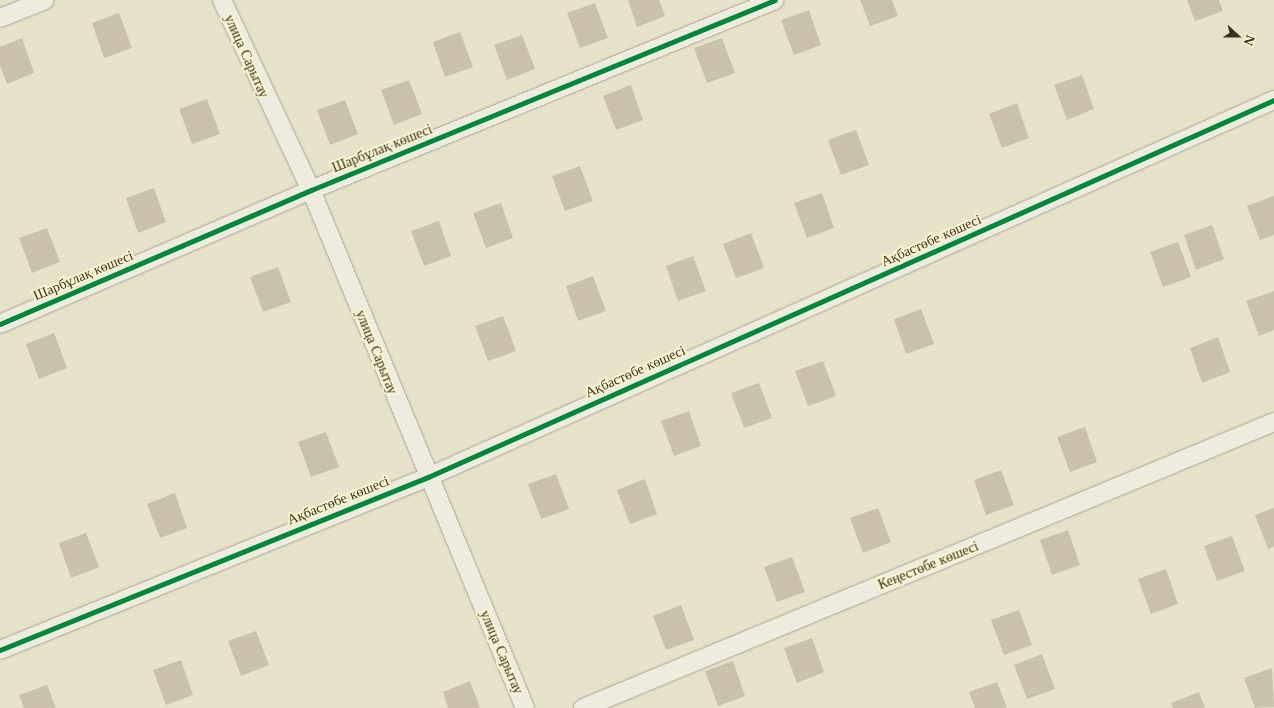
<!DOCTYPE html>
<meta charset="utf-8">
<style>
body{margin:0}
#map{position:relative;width:1274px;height:708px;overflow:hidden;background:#e7e3cb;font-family:"Libre Baskerville",serif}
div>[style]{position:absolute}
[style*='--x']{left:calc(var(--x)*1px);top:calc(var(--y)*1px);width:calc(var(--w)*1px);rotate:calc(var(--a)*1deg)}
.building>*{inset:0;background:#cac1ac}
.roads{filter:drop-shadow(0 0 1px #aba695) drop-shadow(0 0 1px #aba695)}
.street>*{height:18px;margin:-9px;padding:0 9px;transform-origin:9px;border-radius:9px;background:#eeecde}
.cycleway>*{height:5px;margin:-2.5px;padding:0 2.5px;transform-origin:2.5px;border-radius:2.5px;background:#00873e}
span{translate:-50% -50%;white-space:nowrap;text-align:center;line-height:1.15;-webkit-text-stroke:4px #f8f3d0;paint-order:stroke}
.street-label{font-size:14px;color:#3a301c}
.north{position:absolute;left:1218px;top:16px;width:40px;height:40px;-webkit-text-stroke:3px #f8f3d0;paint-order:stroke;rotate:111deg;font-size:11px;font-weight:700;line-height:16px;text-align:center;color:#3a301c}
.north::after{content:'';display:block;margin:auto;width:14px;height:18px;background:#3a301c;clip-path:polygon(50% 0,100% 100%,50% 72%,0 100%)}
</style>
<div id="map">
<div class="building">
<div style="clip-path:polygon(628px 0,659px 0,665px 16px,637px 27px)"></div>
<div style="clip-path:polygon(860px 0,892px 0,898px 16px,870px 26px)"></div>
<div style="clip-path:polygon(1187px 0,1219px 0,1223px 11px,1195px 21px)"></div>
<div style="clip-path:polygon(595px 3px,608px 38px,580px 48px,567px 13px)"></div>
<div style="clip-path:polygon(809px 10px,821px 45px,794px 55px,781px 20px)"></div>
<div style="clip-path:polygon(119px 13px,132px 48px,104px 58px,92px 23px)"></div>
<div style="clip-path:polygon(460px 32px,473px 67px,445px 77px,433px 42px)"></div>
<div style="clip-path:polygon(522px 35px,535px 69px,507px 80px,494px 45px)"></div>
<div style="clip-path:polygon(22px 38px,34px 73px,7px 84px,0 66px,0 47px)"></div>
<div style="clip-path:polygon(722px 38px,735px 73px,707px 83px,694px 48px)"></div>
<div style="clip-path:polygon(1082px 75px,1094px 109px,1067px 120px,1054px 85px)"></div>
<div style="clip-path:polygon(409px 80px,422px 114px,394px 125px,381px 90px)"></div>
<div style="clip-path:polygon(631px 85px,643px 120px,616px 130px,603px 96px)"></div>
<div style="clip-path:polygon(207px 99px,220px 134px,192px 144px,179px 109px)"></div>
<div style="clip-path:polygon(345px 100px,358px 134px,330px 145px,317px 110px)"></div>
<div style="clip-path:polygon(1017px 103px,1029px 138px,1002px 148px,989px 114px)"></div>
<div style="clip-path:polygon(856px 130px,869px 165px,841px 175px,828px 140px)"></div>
<div style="clip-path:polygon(580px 166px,593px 201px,565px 211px,552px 176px)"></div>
<div style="clip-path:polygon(154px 188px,166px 222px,138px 233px,126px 198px)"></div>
<div style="clip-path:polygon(822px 193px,834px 228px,807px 238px,794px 203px)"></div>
<div style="clip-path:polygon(1274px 196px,1274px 235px,1260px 240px,1247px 206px)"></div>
<div style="clip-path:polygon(501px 203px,513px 238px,486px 248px,473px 213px)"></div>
<div style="clip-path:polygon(439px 221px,451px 256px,424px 266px,411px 231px)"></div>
<div style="clip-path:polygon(1212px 225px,1224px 259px,1196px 270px,1184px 235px)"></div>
<div style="clip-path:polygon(47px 228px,60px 262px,32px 273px,19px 238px)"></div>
<div style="clip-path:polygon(751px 233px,764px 268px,736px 278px,723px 244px)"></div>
<div style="clip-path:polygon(1178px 242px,1191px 277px,1163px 287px,1150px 252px)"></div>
<div style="clip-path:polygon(693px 256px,706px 291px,678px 301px,666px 266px)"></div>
<div style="clip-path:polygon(278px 267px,291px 302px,263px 312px,250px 277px)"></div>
<div style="clip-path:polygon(593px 276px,606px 311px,578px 321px,566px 286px)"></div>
<div style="clip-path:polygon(1274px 291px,1274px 330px,1259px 336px,1246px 301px)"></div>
<div style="clip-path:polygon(921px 309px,934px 344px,906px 354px,894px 319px)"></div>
<div style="clip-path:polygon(503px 316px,516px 351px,488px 361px,475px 326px)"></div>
<div style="clip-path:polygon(54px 333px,67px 368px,39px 379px,26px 344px)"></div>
<div style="clip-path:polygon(1218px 337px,1230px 372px,1202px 383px,1190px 348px)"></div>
<div style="clip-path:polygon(823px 361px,836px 396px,808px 406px,795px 371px)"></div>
<div style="clip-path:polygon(759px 383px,772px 418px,744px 428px,731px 393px)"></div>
<div style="clip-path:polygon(689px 411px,701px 446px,674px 456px,661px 421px)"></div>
<div style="clip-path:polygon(1085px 427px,1097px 462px,1070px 472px,1057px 437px)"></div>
<div style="clip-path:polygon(326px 432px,339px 467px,311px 477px,298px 442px)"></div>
<div style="clip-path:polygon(1001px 470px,1014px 505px,986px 515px,974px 480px)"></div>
<div style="clip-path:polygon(556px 474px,569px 509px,541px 519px,528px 484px)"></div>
<div style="clip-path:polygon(645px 479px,657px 514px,630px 524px,617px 490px)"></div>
<div style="clip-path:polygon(175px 493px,187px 528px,160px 538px,147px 504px)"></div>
<div style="clip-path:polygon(878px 508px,891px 542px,863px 553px,850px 518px)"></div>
<div style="clip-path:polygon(1274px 508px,1274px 547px,1268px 549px,1255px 515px)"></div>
<div style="clip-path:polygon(1068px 530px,1080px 565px,1052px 575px,1040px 540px)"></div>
<div style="clip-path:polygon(86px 533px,99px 567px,71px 578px,59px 543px)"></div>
<div style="clip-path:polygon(1232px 536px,1245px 571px,1217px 581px,1204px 546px)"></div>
<div style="clip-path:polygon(792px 557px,805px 592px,777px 602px,764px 567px)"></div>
<div style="clip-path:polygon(1166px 569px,1178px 604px,1151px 614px,1138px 579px)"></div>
<div style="clip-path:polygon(681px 605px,694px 640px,666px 650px,653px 616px)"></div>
<div style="clip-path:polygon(1019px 610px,1032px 645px,1004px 655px,991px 620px)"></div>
<div style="clip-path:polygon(256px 631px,269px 665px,241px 676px,228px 641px)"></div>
<div style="clip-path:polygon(812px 638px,824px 672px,797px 683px,784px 648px)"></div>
<div style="clip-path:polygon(1042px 654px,1055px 689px,1027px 699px,1014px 665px)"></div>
<div style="clip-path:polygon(181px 660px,193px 695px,166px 705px,153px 670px)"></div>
<div style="clip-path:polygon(733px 661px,745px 696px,718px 706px,705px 671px)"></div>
<div style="clip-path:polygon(1272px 668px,1274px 707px,1255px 708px,1244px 678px)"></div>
<div style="clip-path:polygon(470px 681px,480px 708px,448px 708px,443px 692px)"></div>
<div style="clip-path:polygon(997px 682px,1007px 708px,975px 708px,969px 692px)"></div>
<div style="clip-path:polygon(47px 685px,56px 708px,24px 708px,19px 695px)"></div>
<div style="clip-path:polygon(1199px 692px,1205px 708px,1173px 708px,1171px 703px)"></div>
</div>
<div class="roads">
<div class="street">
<div style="--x:222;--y:0;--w:210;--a:64.9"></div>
<div style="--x:311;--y:190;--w:560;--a:67.55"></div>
<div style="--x:0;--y:18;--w:48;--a:-21.8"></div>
<div style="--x:0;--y:324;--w:339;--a:-23.3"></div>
<div style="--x:311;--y:190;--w:501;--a:-22.27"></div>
<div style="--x:0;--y:650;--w:462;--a:-22"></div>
<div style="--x:428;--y:477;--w:926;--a:-24.02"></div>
<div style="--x:583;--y:708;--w:748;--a:-22.48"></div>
</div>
</div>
<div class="cycleway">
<div style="--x:0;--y:324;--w:339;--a:-23.3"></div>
<div style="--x:311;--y:190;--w:501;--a:-22.27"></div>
<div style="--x:0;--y:650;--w:462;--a:-22"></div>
<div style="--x:428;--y:477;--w:926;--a:-24.02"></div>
</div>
<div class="street-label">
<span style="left:247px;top:56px;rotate:66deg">улица Сарытау</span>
<span style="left:382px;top:148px;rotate:-22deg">Шарбұлақ көшесі</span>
<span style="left:931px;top:240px;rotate:-24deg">Ақбастөбе көшесі</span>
<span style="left:83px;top:275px;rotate:-23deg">Шарбұлақ көшесі</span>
<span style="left:377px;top:352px;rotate:68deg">улица Сарытау</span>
<span style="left:635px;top:371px;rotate:-24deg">Ақбастөбе көшесі</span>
<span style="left:338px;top:500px;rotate:-22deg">Ақбастөбе көшесі</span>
<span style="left:928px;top:565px;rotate:-22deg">Кеңестөбе көшесі</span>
<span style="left:502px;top:652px;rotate:67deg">улица Сарытау</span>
</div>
<div class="north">N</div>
</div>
